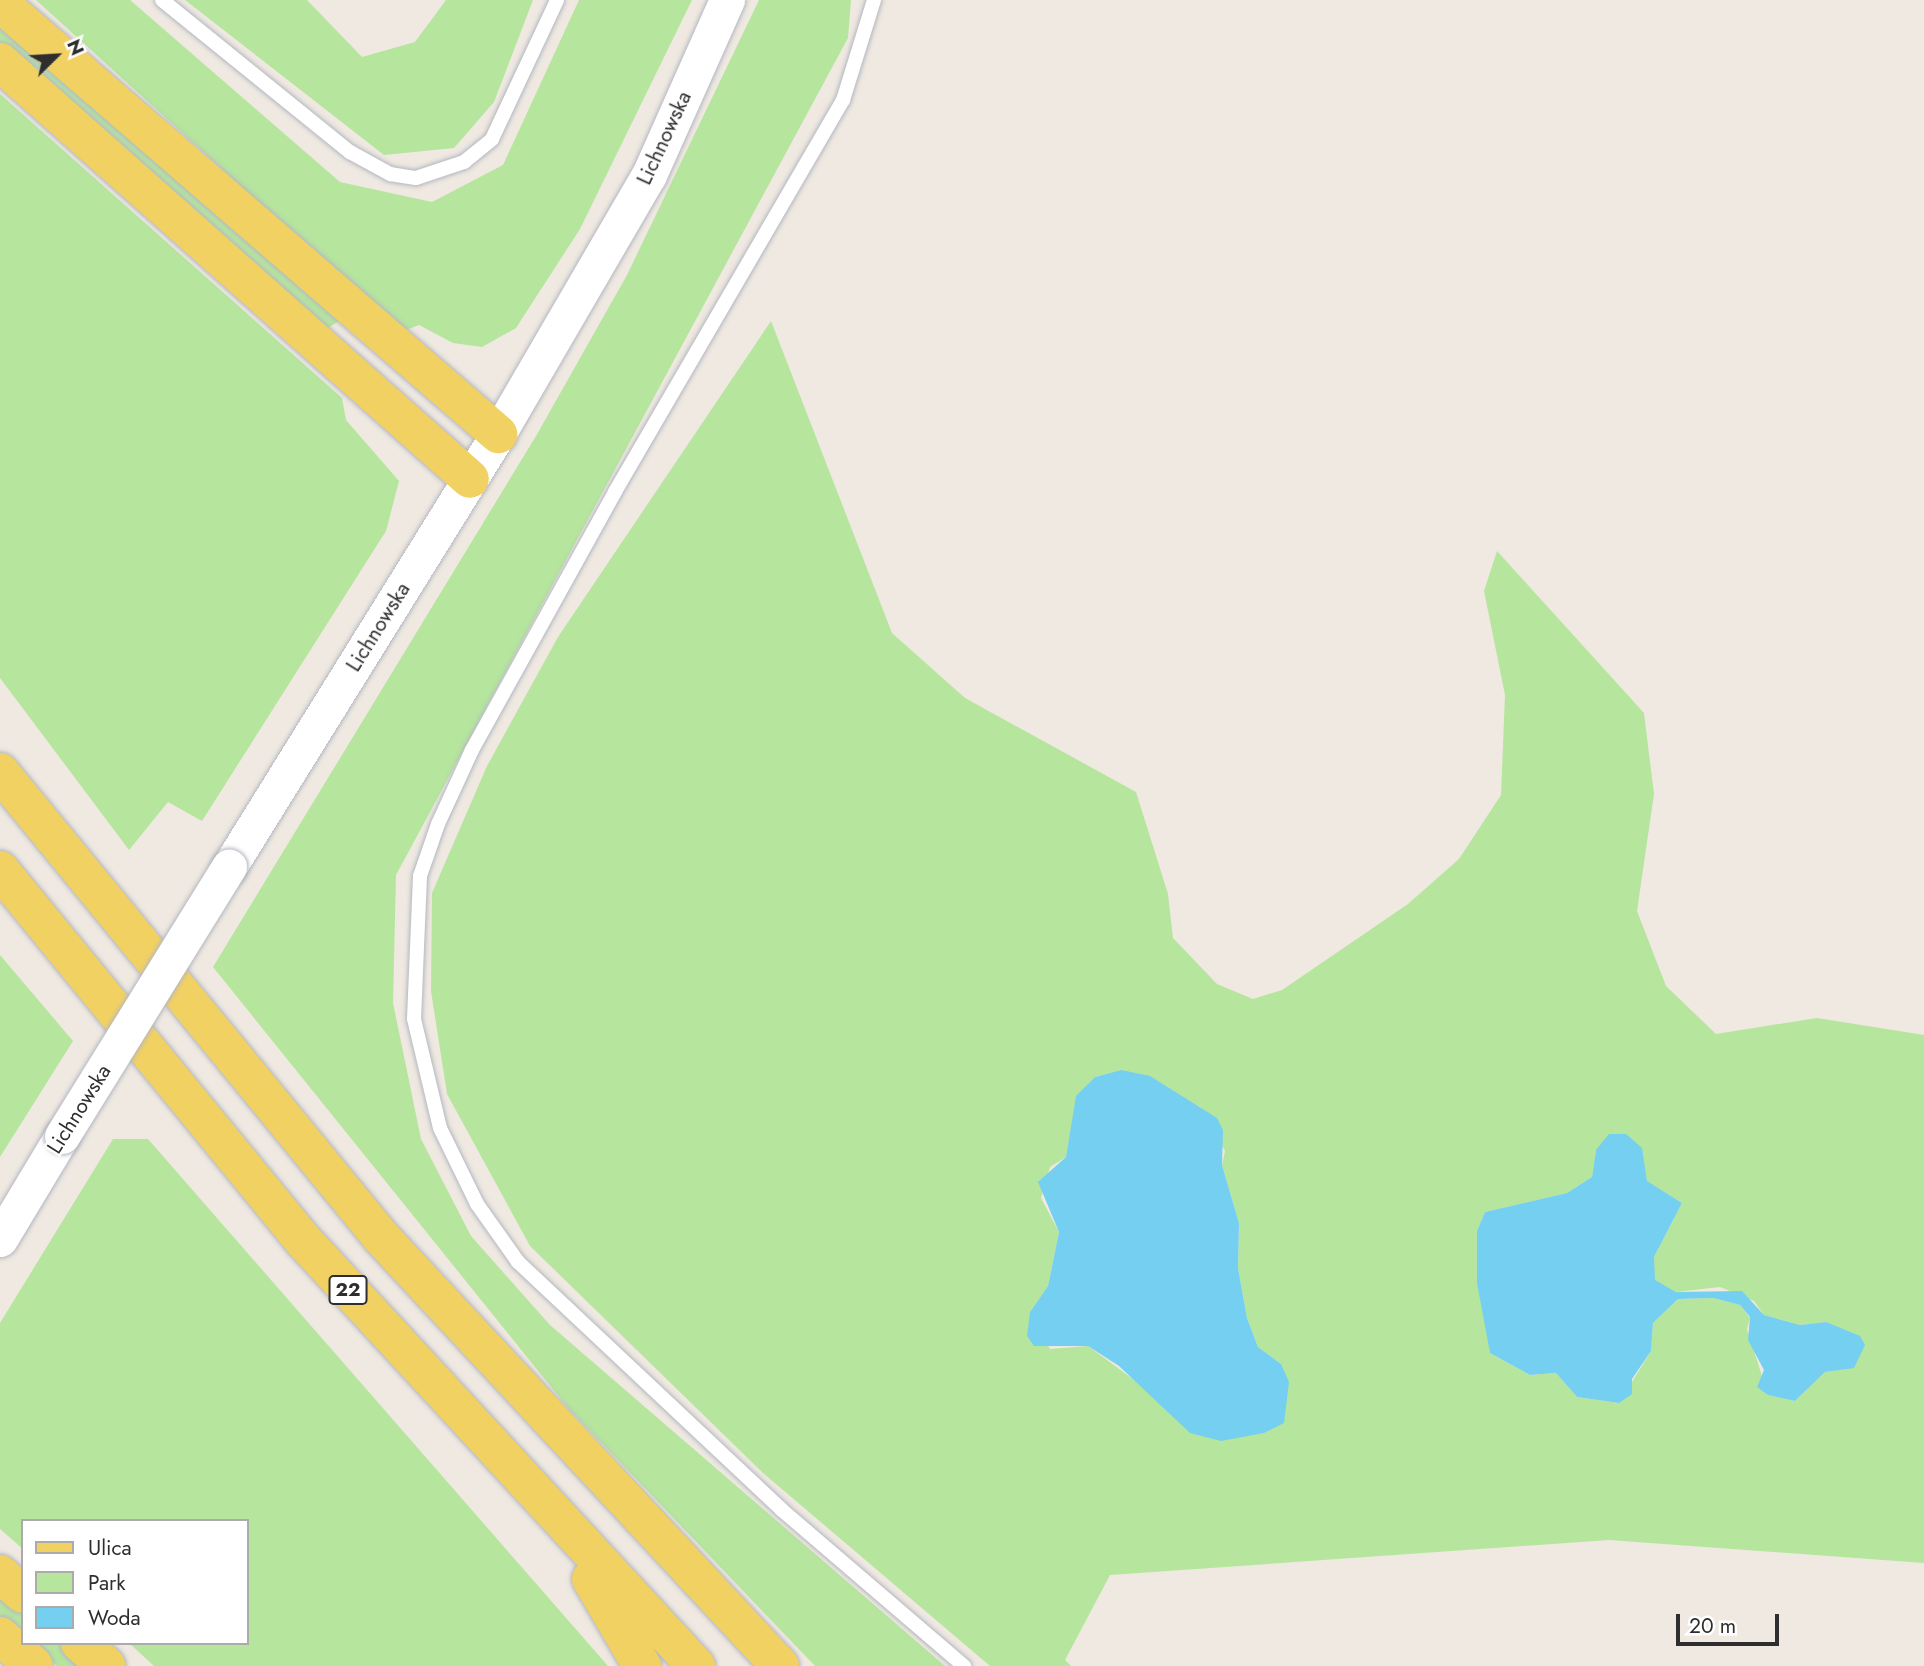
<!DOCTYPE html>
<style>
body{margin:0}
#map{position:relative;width:1924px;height:1666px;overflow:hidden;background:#efe9e1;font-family:Jost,sans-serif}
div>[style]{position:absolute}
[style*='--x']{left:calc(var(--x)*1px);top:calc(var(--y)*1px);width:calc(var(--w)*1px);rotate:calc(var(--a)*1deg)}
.green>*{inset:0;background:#b6e59e}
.water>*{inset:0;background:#75cff0}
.roads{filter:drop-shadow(0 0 2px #b4b7c1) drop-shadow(0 0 2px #b4b7c1)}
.service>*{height:14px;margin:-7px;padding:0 7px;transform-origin:7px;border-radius:7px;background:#fff}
.tertiary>*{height:35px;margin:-17.5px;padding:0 17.5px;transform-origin:17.5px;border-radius:17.5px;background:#fff}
.primary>*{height:38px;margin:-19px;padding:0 19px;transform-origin:19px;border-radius:19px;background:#f2d163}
.bridges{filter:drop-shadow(0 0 2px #b4b7c1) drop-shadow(0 0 2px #b4b7c1)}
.tertiary-bridge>*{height:35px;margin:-17.5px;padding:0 17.5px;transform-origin:17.5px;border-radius:17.5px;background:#fff}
span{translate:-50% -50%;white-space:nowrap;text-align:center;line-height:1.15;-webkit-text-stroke:5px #fff;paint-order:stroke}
.shield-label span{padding:2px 5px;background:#fff;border:2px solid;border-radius:5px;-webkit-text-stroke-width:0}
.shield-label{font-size:19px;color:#2e2e2e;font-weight:700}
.street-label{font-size:21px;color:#2e2e2e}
.legend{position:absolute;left:21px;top:1519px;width:228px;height:126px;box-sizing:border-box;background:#fff;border:2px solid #ababab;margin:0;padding:9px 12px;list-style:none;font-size:21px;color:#2e2e2e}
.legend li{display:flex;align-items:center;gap:14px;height:35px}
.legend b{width:35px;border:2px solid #ababab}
.north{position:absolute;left:21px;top:21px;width:70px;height:70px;-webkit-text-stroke:5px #fff;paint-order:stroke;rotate:66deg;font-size:19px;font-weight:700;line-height:28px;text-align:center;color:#2e2e2e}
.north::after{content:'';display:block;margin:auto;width:24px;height:32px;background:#2e2e2e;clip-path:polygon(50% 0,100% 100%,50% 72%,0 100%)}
.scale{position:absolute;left:1676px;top:1614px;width:103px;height:32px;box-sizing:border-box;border:4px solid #2e2e2e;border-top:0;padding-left:9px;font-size:21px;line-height:24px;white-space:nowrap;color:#2e2e2e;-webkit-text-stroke:5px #fff;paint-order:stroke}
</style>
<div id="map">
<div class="green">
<div style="clip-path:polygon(36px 0,130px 0,340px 182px,432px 202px,503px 165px,579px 0,692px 0,580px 229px,516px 328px,482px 347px,453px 343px,419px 325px,401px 332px)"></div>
<div style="clip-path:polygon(185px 0,307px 0,362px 57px,415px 42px,446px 0,533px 0,494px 102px,454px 148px,384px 155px)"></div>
<div style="clip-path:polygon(759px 0,851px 0,848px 38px,396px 875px,393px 1003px,421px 1139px,471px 1236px,550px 1325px,945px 1666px,815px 1666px,568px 1408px,213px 967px,536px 436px,627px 275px)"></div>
<div style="clip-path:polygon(0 23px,339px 321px,325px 330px,0 45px)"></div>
<div style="clip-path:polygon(0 94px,342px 398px,346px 420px,399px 481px,386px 531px,202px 821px,168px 802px,129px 850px,0 678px)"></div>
<div style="clip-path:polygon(evenodd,771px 321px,892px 633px,965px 698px,1136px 792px,1168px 894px,1173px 938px,1217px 984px,1253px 999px,1282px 990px,1408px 904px,1459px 859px,1501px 795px,1505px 695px,1484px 591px,1497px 551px,1644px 713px,1654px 794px,1637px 911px,1666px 986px,1716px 1034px,1817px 1018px,1924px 1035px,1924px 1563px,1609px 1540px,1110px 1575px,1065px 1660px,1071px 1666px,990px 1666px,763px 1473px,530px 1246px,447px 1094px,431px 991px,432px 893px,487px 766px,558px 637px,771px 321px,1121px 1070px,1200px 1107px,1225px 1151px,1222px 1165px,1239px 1223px,1238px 1268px,1247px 1318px,1258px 1347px,1281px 1364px,1149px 1391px,1088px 1346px,1050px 1349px,1030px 1312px,1048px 1286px,1059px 1232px,1041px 1198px,1050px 1167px,1066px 1157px,1077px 1096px,1095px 1077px,1121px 1070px,771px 321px,1596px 1150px,1682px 1203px,1654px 1257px,1654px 1280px,1676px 1292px,1720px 1287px,1754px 1301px,1764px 1315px,1800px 1325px,1826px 1322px,1844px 1369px,1825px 1372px,1795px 1401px,1768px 1395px,1747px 1329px,1750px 1318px,1740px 1305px,1713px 1298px,1678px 1299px,1653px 1323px,1651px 1351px,1619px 1403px,1577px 1397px,1556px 1373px,1530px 1375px,1490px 1353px,1477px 1231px,1485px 1212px,1567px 1193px,1592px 1177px,1596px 1150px)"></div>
<div style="clip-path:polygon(0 955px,73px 1041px,0 1157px)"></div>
<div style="clip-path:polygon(113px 1139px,148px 1139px,608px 1666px,154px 1666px,129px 1643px,247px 1643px,247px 1521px,23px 1521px,23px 1549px,0 1529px,0 1323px)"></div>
<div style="clip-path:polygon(0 1589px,23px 1609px,23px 1636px,0 1616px)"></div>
<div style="clip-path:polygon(31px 1643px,61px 1643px,87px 1666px,57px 1666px)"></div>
</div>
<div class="water">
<div style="clip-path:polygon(1121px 1070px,1150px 1076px,1217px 1118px,1223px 1130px,1222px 1165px,1239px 1223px,1238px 1268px,1247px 1318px,1258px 1347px,1281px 1364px,1289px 1382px,1284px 1423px,1264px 1433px,1221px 1441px,1190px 1433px,1119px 1366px,1088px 1346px,1034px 1346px,1027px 1336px,1030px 1312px,1048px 1286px,1059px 1232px,1038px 1182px,1066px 1157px,1076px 1096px,1095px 1077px)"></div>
<div style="clip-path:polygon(1609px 1134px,1626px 1134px,1642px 1148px,1647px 1181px,1682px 1203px,1654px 1257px,1655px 1280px,1676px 1292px,1742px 1291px,1764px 1315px,1800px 1325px,1826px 1322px,1860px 1336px,1865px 1345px,1854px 1368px,1825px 1372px,1795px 1401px,1768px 1395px,1757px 1387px,1764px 1370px,1748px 1340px,1750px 1317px,1740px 1305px,1713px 1298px,1678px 1299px,1653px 1323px,1651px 1351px,1632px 1379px,1632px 1394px,1619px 1403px,1577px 1397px,1556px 1373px,1530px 1375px,1490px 1353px,1477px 1283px,1477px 1231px,1485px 1212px,1567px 1193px,1592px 1177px,1596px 1150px)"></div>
</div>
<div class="roads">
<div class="service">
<div style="--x:162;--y:0;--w:242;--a:39"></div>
<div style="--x:350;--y:152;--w:46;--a:28.8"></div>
<div style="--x:390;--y:174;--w:26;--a:9"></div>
<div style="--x:416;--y:178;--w:51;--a:-18.4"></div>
<div style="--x:464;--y:162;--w:36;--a:-39"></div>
<div style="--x:492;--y:139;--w:153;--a:-64.9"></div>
<div style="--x:874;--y:0;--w:105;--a:107.2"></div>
<div style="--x:843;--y:100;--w:453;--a:120.2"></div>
<div style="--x:615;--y:492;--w:295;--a:119"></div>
<div style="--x:472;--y:750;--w:81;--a:114.7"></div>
<div style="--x:438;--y:824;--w:55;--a:109.1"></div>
<div style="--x:420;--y:876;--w:143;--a:92.4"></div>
<div style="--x:414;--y:1019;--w:112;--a:76.6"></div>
<div style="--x:440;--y:1128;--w:85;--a:64"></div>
<div style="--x:477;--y:1204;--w:71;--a:54.7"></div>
<div style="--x:518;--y:1262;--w:362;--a:43.2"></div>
<div style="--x:782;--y:1510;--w:240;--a:40.6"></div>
</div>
<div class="tertiary">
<div style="--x:229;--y:867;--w:510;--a:-58.15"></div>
<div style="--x:498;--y:434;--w:300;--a:-59.8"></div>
<div style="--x:649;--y:175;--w:192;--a:-66"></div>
<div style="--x:0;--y:1239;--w:120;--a:-59"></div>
</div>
<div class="primary">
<div style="--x:0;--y:3;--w:659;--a:40.87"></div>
<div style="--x:0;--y:62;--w:628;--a:41.58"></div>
<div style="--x:0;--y:772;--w:601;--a:50.67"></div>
<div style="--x:381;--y:1237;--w:586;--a:47.08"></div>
<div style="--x:0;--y:870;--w:478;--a:50.7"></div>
<div style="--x:303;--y:1240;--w:580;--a:47.31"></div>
<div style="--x:0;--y:1574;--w:30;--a:41"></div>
<div style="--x:591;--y:1579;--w:101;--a:59.6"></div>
<div style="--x:0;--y:1636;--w:45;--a:41.4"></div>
<div style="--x:80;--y:1643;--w:35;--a:41"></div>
</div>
</div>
<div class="bridges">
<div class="tertiary-bridge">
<div style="--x:62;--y:1136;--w:317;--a:-58.2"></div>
</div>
</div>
<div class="shield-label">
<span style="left:348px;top:1290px">22</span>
</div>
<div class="street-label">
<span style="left:664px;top:138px;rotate:-65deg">Lichnowska</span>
<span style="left:378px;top:627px;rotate:-58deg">Lichnowska</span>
<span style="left:79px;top:1109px;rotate:-58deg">Lichnowska</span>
</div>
<ul class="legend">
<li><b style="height:9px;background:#f2d163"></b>Ulica</li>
<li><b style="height:19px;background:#b6e59e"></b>Park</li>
<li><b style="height:19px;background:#75cff0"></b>Woda</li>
</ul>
<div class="north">N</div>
<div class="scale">20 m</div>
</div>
